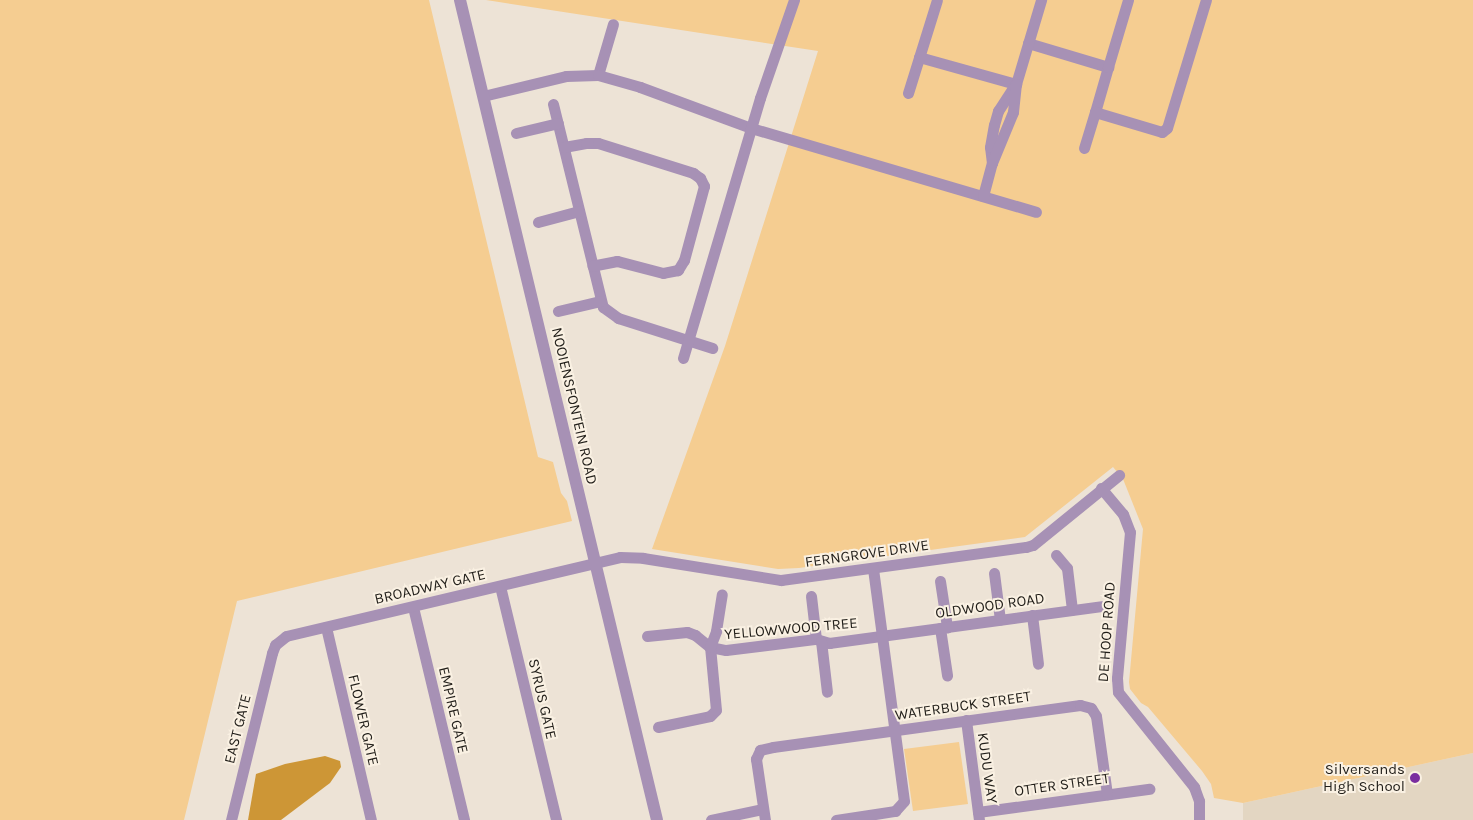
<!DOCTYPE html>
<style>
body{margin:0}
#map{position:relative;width:1473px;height:820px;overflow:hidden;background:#ede3d6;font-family:Karla,sans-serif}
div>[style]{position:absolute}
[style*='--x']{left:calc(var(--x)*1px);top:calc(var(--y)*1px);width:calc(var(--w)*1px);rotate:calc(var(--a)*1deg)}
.built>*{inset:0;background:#e3d6c2}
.green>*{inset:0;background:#f5cd91}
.water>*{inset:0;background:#cd9636}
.minor>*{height:11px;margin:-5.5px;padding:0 5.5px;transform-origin:5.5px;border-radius:5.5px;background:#a791b5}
.tertiary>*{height:12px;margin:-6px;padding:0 6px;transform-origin:6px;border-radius:6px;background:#a791b5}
.dots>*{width:14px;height:14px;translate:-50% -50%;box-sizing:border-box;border:2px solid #faf1e3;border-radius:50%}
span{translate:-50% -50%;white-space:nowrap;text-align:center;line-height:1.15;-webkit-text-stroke:4px #faf1e3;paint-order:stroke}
.street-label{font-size:15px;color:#211e19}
.poi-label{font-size:15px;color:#211e19}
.right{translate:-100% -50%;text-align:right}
</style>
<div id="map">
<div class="built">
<div style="clip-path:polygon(1473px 753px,1473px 820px,1243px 820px,1243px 803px)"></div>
</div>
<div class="green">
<div style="clip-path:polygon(0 0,429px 0,538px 457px,553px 462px,561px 493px,567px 501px,572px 521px,237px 601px,184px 820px,0 820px)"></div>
<div style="clip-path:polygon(486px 0,1473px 0,1473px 753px,1243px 803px,1214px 798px,1211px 784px,1202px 771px,1148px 707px,1141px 703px,1130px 689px,1129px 682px,1143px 529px,1123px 479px,1113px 467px,1025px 537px,799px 568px,778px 569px,652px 549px,725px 346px,818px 51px)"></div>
<div style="clip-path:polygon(959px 742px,968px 804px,913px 811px,904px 749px)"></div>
</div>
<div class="water">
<div style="clip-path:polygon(325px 756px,340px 761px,341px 767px,330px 783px,281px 820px,248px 820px,256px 774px,285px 764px)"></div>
</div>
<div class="minor">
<div style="--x:1028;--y:43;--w:84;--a:16.7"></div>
<div style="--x:1108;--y:67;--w:47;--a:106.1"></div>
<div style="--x:1095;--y:112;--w:70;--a:16.6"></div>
<div style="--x:1162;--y:132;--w:6;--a:-39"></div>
<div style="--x:1167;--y:128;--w:134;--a:-73.1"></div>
<div style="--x:919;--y:57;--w:101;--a:15.6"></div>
<div style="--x:1016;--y:84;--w:88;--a:-73.4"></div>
<div style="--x:1108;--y:67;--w:70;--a:-73.4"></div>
<div style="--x:598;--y:75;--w:53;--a:-73.6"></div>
<div style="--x:908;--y:93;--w:97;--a:-72.7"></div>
<div style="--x:483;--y:96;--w:85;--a:-13.5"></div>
<div style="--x:566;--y:76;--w:32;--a:-2"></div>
<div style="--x:598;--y:75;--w:44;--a:15.9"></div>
<div style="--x:640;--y:87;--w:118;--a:20.3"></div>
<div style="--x:751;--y:128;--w:297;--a:16.4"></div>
<div style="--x:553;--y:104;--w:209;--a:76.2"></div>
<div style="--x:603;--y:307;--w:19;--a:36"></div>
<div style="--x:618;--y:318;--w:99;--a:17.7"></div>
<div style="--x:516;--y:133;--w:43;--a:-13.4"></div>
<div style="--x:564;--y:147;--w:22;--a:-10"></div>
<div style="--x:586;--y:143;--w:12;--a:0"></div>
<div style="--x:598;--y:143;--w:100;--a:17.5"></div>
<div style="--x:693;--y:173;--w:9;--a:36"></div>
<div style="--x:700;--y:178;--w:9;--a:63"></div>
<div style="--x:704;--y:186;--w:77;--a:105.1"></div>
<div style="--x:684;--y:260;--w:12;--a:121"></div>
<div style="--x:678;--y:270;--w:15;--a:169"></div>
<div style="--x:663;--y:273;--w:48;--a:-165.4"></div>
<div style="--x:617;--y:261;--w:25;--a:169"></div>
<div style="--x:1084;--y:148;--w:38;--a:-73"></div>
<div style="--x:992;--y:163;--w:16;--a:-97"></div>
<div style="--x:990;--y:147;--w:22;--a:-80"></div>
<div style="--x:994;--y:125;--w:15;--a:-74"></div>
<div style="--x:998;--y:111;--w:31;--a:-57"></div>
<div style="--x:983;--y:196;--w:34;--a:-75"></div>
<div style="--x:992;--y:163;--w:55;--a:-67.6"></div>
<div style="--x:1013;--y:112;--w:28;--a:-84"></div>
<div style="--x:538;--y:222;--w:42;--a:-15"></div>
<div style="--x:558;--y:311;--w:43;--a:-13.4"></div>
<div style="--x:683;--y:358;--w:271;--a:-73.5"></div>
<div style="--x:760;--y:98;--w:104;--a:-70.9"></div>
<div style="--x:1101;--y:488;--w:34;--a:50"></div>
<div style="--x:1123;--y:514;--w:19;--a:69"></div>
<div style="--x:1130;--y:532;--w:147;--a:95.1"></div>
<div style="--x:1117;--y:678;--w:14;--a:86"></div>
<div style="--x:1118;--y:692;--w:122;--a:51.3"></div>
<div style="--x:1194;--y:787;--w:15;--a:70"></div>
<div style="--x:1199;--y:801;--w:19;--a:90"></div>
<div style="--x:1056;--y:555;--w:17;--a:50"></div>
<div style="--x:1067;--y:568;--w:42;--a:83.2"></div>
<div style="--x:994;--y:573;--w:47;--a:82.7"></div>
<div style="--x:940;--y:581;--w:47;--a:81.3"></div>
<div style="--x:500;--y:586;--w:241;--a:76.5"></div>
<div style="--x:811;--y:596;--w:43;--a:83.4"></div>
<div style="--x:413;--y:607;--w:219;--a:76.5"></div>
<div style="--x:1032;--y:615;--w:49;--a:83"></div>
<div style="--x:326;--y:627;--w:198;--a:76.9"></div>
<div style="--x:940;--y:628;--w:48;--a:81.5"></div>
<div style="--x:647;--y:636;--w:40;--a:-5.7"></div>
<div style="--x:687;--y:632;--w:9;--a:21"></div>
<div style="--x:695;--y:635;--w:19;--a:39"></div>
<div style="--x:710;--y:647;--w:16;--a:11"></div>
<div style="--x:726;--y:650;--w:91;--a:-7"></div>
<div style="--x:816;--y:639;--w:14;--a:17"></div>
<div style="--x:829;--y:643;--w:275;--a:-7.7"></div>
<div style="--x:821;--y:641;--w:51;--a:83.3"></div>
<div style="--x:966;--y:720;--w:101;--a:82.6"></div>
<div style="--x:658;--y:727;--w:53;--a:-11.9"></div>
<div style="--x:710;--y:716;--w:8;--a:-45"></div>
<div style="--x:716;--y:710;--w:63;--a:-95.4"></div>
<div style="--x:710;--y:647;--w:17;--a:-69"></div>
<div style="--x:716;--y:631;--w:37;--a:-81"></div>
<div style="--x:978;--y:812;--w:173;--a:-7.7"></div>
<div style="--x:231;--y:820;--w:172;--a:-76.2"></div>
<div style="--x:272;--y:653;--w:9;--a:-69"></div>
<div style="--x:275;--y:645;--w:14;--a:-39"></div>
<div style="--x:286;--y:636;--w:343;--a:-13.3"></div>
<div style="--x:620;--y:557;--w:23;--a:2"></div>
<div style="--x:643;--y:558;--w:140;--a:9.1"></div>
<div style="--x:781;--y:580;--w:247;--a:-7.7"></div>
<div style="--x:1026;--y:547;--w:7;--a:-16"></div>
<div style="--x:1033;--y:545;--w:111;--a:-39.1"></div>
<div style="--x:711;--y:820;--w:52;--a:-12.2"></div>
<div style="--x:765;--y:820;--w:62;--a:-98.4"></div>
<div style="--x:756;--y:759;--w:10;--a:-66"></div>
<div style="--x:760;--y:750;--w:13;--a:-13"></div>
<div style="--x:773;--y:747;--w:310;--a:-7.8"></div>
<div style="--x:1080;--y:705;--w:11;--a:15"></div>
<div style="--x:1091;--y:708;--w:9;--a:58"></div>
<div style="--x:1096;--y:716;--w:79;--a:82"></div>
<div style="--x:836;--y:820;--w:60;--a:-8.7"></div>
<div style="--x:895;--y:811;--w:13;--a:-48"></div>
<div style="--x:904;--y:801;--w:235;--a:-97.6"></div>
</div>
<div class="tertiary">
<div style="--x:460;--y:0;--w:843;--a:76.49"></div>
</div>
<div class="dots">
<div style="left:1415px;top:778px;background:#7a2d9f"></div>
</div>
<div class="street-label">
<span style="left:574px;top:406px;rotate:77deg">NOOIENSFONTEIN ROAD</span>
<span style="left:867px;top:554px;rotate:-8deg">FERNGROVE DRIVE</span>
<span style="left:430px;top:587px;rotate:-13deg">BROADWAY GATE</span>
<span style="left:990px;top:606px;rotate:-8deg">OLDWOOD ROAD</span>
<span style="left:791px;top:629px;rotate:-5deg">YELLOWWOOD TREE</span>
<span style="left:1107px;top:632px;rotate:-86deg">DE HOOP ROAD</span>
<span style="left:542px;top:699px;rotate:77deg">SYRUS GATE</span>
<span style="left:963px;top:706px;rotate:-8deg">WATERBUCK STREET</span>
<span style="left:453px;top:710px;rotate:77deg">EMPIRE GATE</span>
<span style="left:363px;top:720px;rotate:77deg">FLOWER GATE</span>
<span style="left:238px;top:729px;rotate:-76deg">EAST GATE</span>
<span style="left:987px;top:768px;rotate:82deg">KUDU WAY</span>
<span style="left:1062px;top:785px;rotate:-8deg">OTTER STREET</span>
</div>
<div class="poi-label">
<span class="right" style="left:1405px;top:778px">Silversands<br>High School</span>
</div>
</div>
